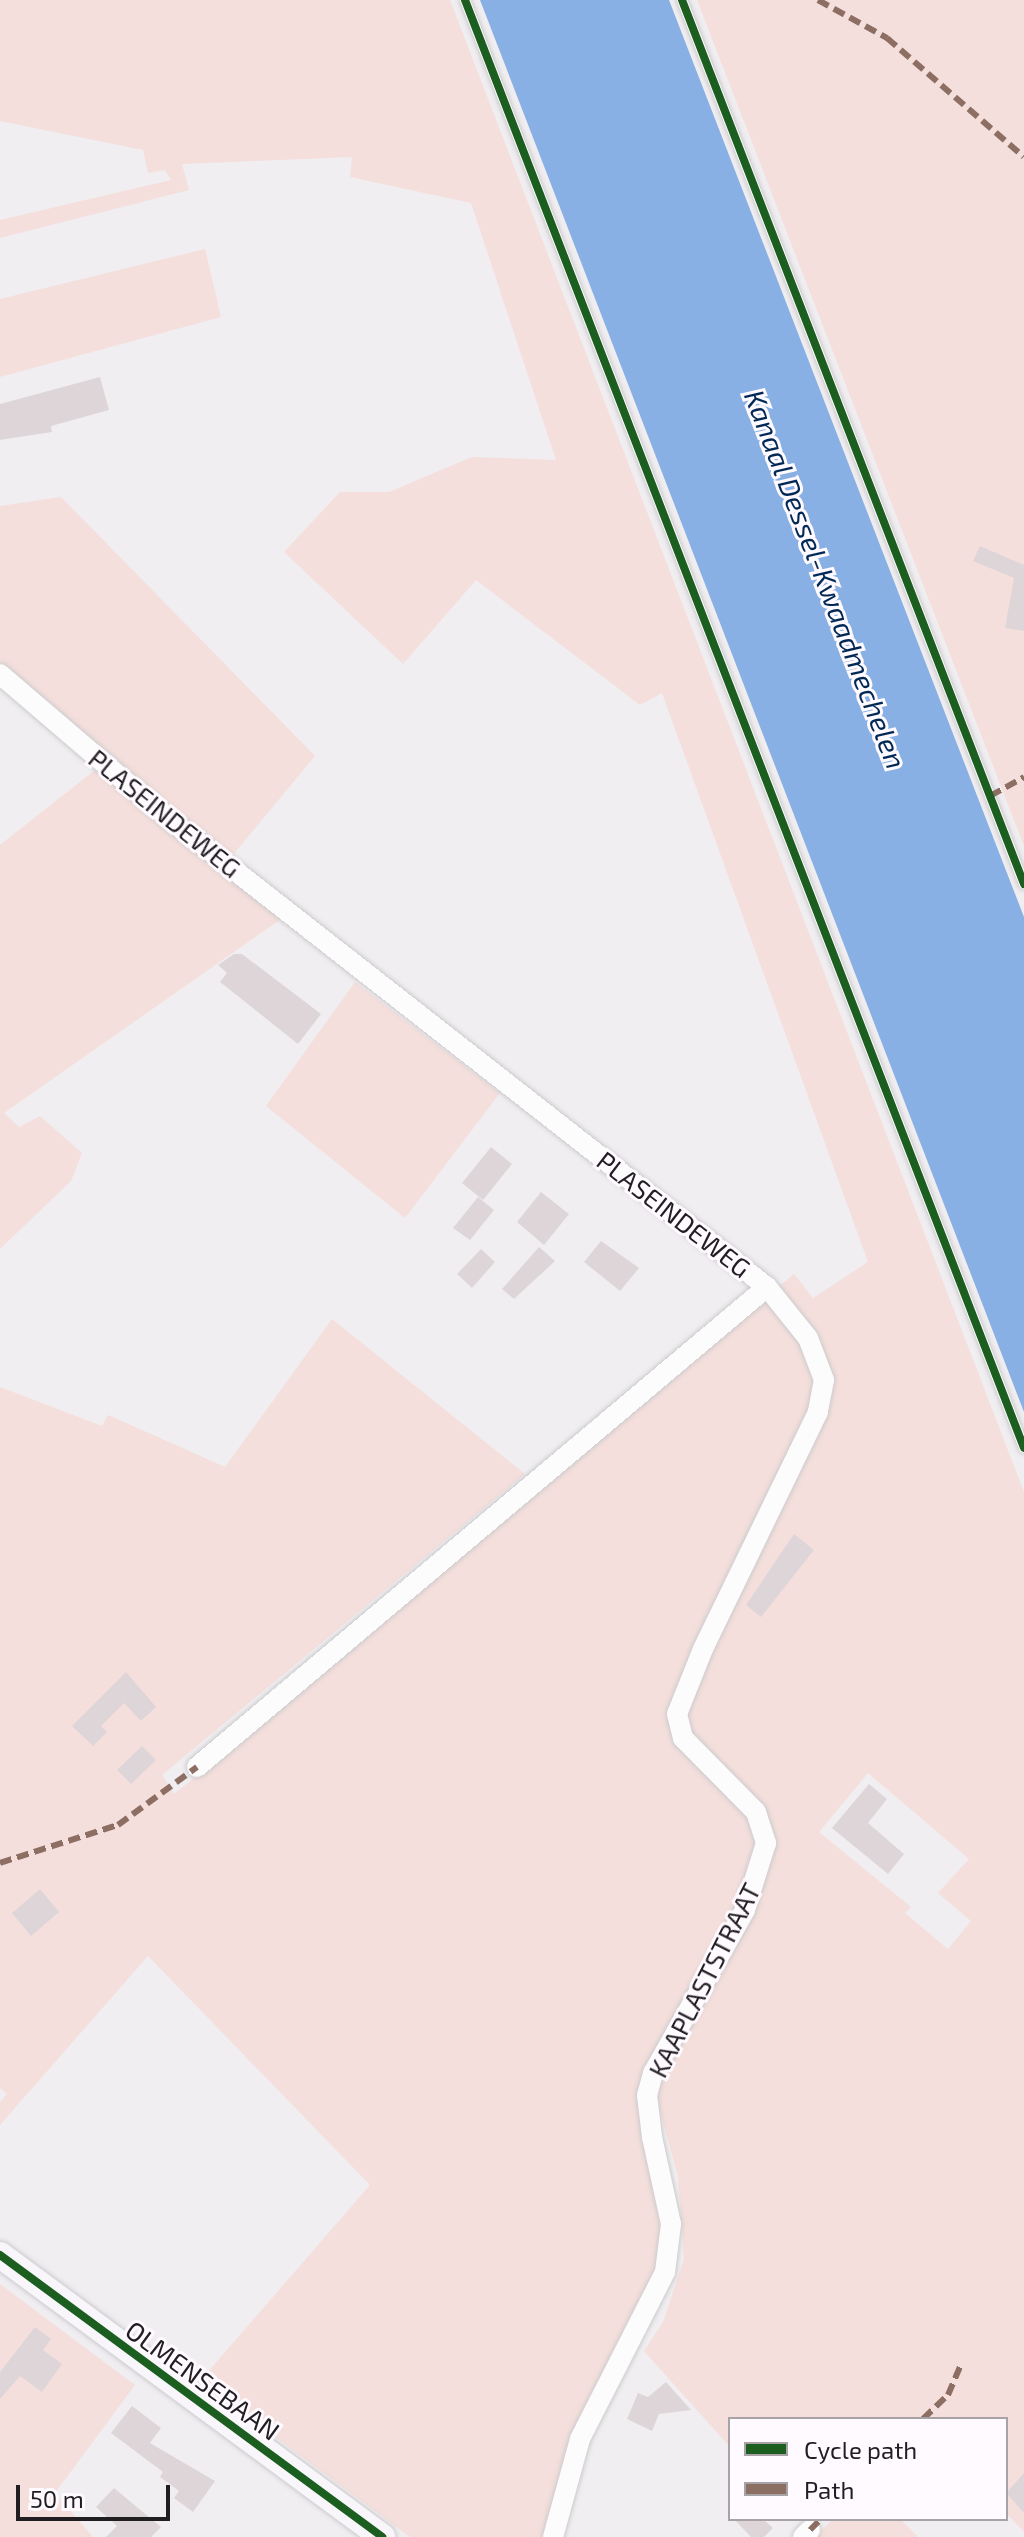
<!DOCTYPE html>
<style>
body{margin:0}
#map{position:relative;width:1024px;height:2537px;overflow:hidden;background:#f0eef1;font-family:"Exo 2",sans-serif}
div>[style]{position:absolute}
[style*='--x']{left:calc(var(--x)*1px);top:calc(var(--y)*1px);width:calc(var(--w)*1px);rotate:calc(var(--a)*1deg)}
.green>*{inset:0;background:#f4dfdc}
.water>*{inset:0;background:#89b0e4}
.building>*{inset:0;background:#ded5d9}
.roads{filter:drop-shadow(0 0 2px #cdcbcd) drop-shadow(0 0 2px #cdcbcd)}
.lane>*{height:10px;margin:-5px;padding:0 5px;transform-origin:5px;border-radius:5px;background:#fdfcfd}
.street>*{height:20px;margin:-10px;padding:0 10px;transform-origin:10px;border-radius:10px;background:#fdfcfd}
.secondary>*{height:26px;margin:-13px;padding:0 13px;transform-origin:13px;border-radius:13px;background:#f8f6fa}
.quiet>*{height:6px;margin-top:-3px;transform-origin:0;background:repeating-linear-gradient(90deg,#8d6e63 0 12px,transparent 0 18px)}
.cycleway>*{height:8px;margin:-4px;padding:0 4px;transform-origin:4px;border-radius:4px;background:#1b5e20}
span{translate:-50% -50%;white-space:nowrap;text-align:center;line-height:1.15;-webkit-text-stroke:6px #fffaff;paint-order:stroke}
.street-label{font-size:26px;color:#201e20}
.water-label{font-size:28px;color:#002855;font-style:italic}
.legend{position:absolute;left:728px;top:2417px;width:280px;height:104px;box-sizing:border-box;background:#fffaff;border:2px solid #a6a2a6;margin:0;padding:10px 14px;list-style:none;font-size:24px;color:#201e20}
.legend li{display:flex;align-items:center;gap:16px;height:40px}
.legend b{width:40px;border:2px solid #a6a2a6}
.scale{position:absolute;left:16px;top:2485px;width:154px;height:36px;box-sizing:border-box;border:4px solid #201e20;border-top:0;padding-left:10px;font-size:24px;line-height:28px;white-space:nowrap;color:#201e20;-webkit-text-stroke:6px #fffaff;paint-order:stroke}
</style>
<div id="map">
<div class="green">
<div style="clip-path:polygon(evenodd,0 0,450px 0,1024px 1492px,1024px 2532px,1006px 2513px,1006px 2419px,730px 2419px,730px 2447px,644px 2351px,663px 2322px,684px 2259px,678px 2176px,660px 2112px,652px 2114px,664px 2209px,660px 2268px,546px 2537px,410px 2537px,200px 2381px,370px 2185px,148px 1956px,0 2125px,0 2102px,7px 2094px,0 2088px,0 1387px,102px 1426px,108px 1415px,225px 1467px,332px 1319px,525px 1474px,162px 1775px,174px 1794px,294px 1699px,794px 1274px,813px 1298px,868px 1262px,662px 693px,640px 705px,476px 580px,403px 664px,284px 552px,340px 492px,389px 492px,472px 457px,556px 460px,471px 203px,350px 177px,352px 157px,182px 164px,189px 190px,0 238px,0 220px,171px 180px,165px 170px,148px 173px,143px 150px,0 121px,0 0,868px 1773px,969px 1859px,938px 1893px,971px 1921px,948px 1949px,905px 1913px,911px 1907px,819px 1832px,868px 1773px)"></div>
<div style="clip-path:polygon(697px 0,1024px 0,1024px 846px)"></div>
<div style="clip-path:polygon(205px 249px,221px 317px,0 377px,0 299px)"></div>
<div style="clip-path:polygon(61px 497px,315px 756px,232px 856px,0 662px,0 506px)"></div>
<div style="clip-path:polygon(95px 770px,281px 919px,4px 1113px,19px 1127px,40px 1116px,82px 1153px,71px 1181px,0 1249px,0 845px)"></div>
<div style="clip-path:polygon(355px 982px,500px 1093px,405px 1218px,266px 1106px)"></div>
<div style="clip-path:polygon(0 2284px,135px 2385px,55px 2493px,93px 2537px,0 2537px)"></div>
<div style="clip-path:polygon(833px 2519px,900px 2519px,918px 2537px,815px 2537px)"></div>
</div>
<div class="water">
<div style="clip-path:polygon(480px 0,669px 0,1024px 917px,1024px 1412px)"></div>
</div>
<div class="building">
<div style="clip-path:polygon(100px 377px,109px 410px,51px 426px,52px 432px,0 440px,0 404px)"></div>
<div style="clip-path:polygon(980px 546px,1024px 565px,1024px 631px,1005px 628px,1014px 578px,973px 561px)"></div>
<div style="clip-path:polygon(234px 954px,242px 954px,321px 1014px,298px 1044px,220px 982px,227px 973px,218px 965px)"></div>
<div style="clip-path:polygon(491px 1147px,512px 1164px,483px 1200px,462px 1183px)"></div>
<div style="clip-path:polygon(541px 1192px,569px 1214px,544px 1245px,517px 1222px)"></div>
<div style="clip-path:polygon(478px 1197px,494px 1210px,470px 1240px,453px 1228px)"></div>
<div style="clip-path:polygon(601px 1241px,639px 1268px,620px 1291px,584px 1262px)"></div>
<div style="clip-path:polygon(539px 1247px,555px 1261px,514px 1299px,502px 1289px)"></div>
<div style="clip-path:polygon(481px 1249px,495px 1262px,472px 1288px,457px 1274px)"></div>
<div style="clip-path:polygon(794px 1534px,814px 1550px,761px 1617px,746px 1605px)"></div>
<div style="clip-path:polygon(126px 1672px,156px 1707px,141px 1721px,124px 1703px,101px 1726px,107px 1732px,93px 1746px,72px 1726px)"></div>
<div style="clip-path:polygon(142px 1746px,156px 1760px,131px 1784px,117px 1770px)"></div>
<div style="clip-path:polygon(869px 1784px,887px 1799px,868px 1823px,904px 1854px,888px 1874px,832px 1828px)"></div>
<div style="clip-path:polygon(40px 1889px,59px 1912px,31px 1936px,12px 1913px)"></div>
<div style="clip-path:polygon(35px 2327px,51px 2339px,43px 2350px,62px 2364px,42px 2392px,20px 2376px,0 2399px,0 2372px)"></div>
<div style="clip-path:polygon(666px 2382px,691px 2410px,659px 2414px,652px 2431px,627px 2419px,638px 2393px,648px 2397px)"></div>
<div style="clip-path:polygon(132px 2406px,161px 2428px,150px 2443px,215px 2481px,193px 2512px,174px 2498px,179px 2491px,160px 2477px,163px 2472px,111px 2433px)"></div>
<div style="clip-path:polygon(1024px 2473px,1024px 2513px,1006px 2493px)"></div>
<div style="clip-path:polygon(114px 2488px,161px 2527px,151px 2537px,106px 2537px,117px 2526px,96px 2507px)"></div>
<div style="clip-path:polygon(734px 2519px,763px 2519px,773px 2528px,764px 2537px,751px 2537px)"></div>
</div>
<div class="roads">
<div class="lane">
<div style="--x:465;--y:0;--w:1552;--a:68.89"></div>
<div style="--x:682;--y:0;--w:948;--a:68.85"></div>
</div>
<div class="street">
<div style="--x:0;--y:674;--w:223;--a:40.6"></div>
<div style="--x:169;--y:819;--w:759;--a:38.05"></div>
<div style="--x:767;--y:1287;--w:65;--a:51.2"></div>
<div style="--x:808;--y:1338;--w:45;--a:69.1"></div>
<div style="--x:824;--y:1380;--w:33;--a:101"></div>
<div style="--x:818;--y:1412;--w:263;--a:115.9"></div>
<div style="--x:703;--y:1649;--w:70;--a:111.8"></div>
<div style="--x:677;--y:1714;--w:25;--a:76"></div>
<div style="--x:683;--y:1738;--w:104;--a:45.4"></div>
<div style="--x:756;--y:1812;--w:33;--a:72"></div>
<div style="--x:766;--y:1843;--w:70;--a:107.4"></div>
<div style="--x:745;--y:1910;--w:187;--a:119.4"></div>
<div style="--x:653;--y:2073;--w:23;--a:105"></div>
<div style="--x:647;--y:2095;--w:42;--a:83.2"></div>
<div style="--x:652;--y:2137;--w:89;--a:77.7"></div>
<div style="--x:671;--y:2224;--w:48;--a:97.1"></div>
<div style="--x:665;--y:2272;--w:187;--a:117"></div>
<div style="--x:580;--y:2439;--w:102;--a:105.4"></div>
<div style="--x:197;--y:1767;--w:745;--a:-40.1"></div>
<div style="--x:803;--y:2537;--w:10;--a:-45"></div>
</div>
<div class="secondary">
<div style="--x:0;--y:2255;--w:475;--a:36.4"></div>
</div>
</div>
<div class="quiet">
<div style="--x:818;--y:0;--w:79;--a:28.8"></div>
<div style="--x:887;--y:38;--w:181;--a:41"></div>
<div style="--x:990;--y:796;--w:39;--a:-29"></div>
<div style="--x:0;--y:1863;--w:124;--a:-17.9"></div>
<div style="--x:118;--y:1825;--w:98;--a:-36.3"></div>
<div style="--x:923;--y:2419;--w:35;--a:-44"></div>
<div style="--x:948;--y:2395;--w:33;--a:-67"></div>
<div style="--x:810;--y:2530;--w:16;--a:-45"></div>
</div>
<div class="cycleway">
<div style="--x:465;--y:0;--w:1552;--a:68.89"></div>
<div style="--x:682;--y:0;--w:948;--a:68.85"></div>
<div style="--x:0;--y:2255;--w:475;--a:36.4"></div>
</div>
<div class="street-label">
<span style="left:165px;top:813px;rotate:39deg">PLASEINDEWEG</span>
<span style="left:674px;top:1214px;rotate:38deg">PLASEINDEWEG</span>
<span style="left:704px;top:1980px;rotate:-63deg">KAAPLASTSTRAAT</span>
<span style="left:203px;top:2380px;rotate:36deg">OLMENSEBAAN</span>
</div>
<div class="water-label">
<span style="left:826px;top:579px;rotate:69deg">Kanaal Dessel-Kwaadmechelen</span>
</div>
<ul class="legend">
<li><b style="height:10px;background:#1b5e20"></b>Cycle path</li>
<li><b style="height:10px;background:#8d6e63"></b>Path</li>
</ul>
<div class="scale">50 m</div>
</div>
